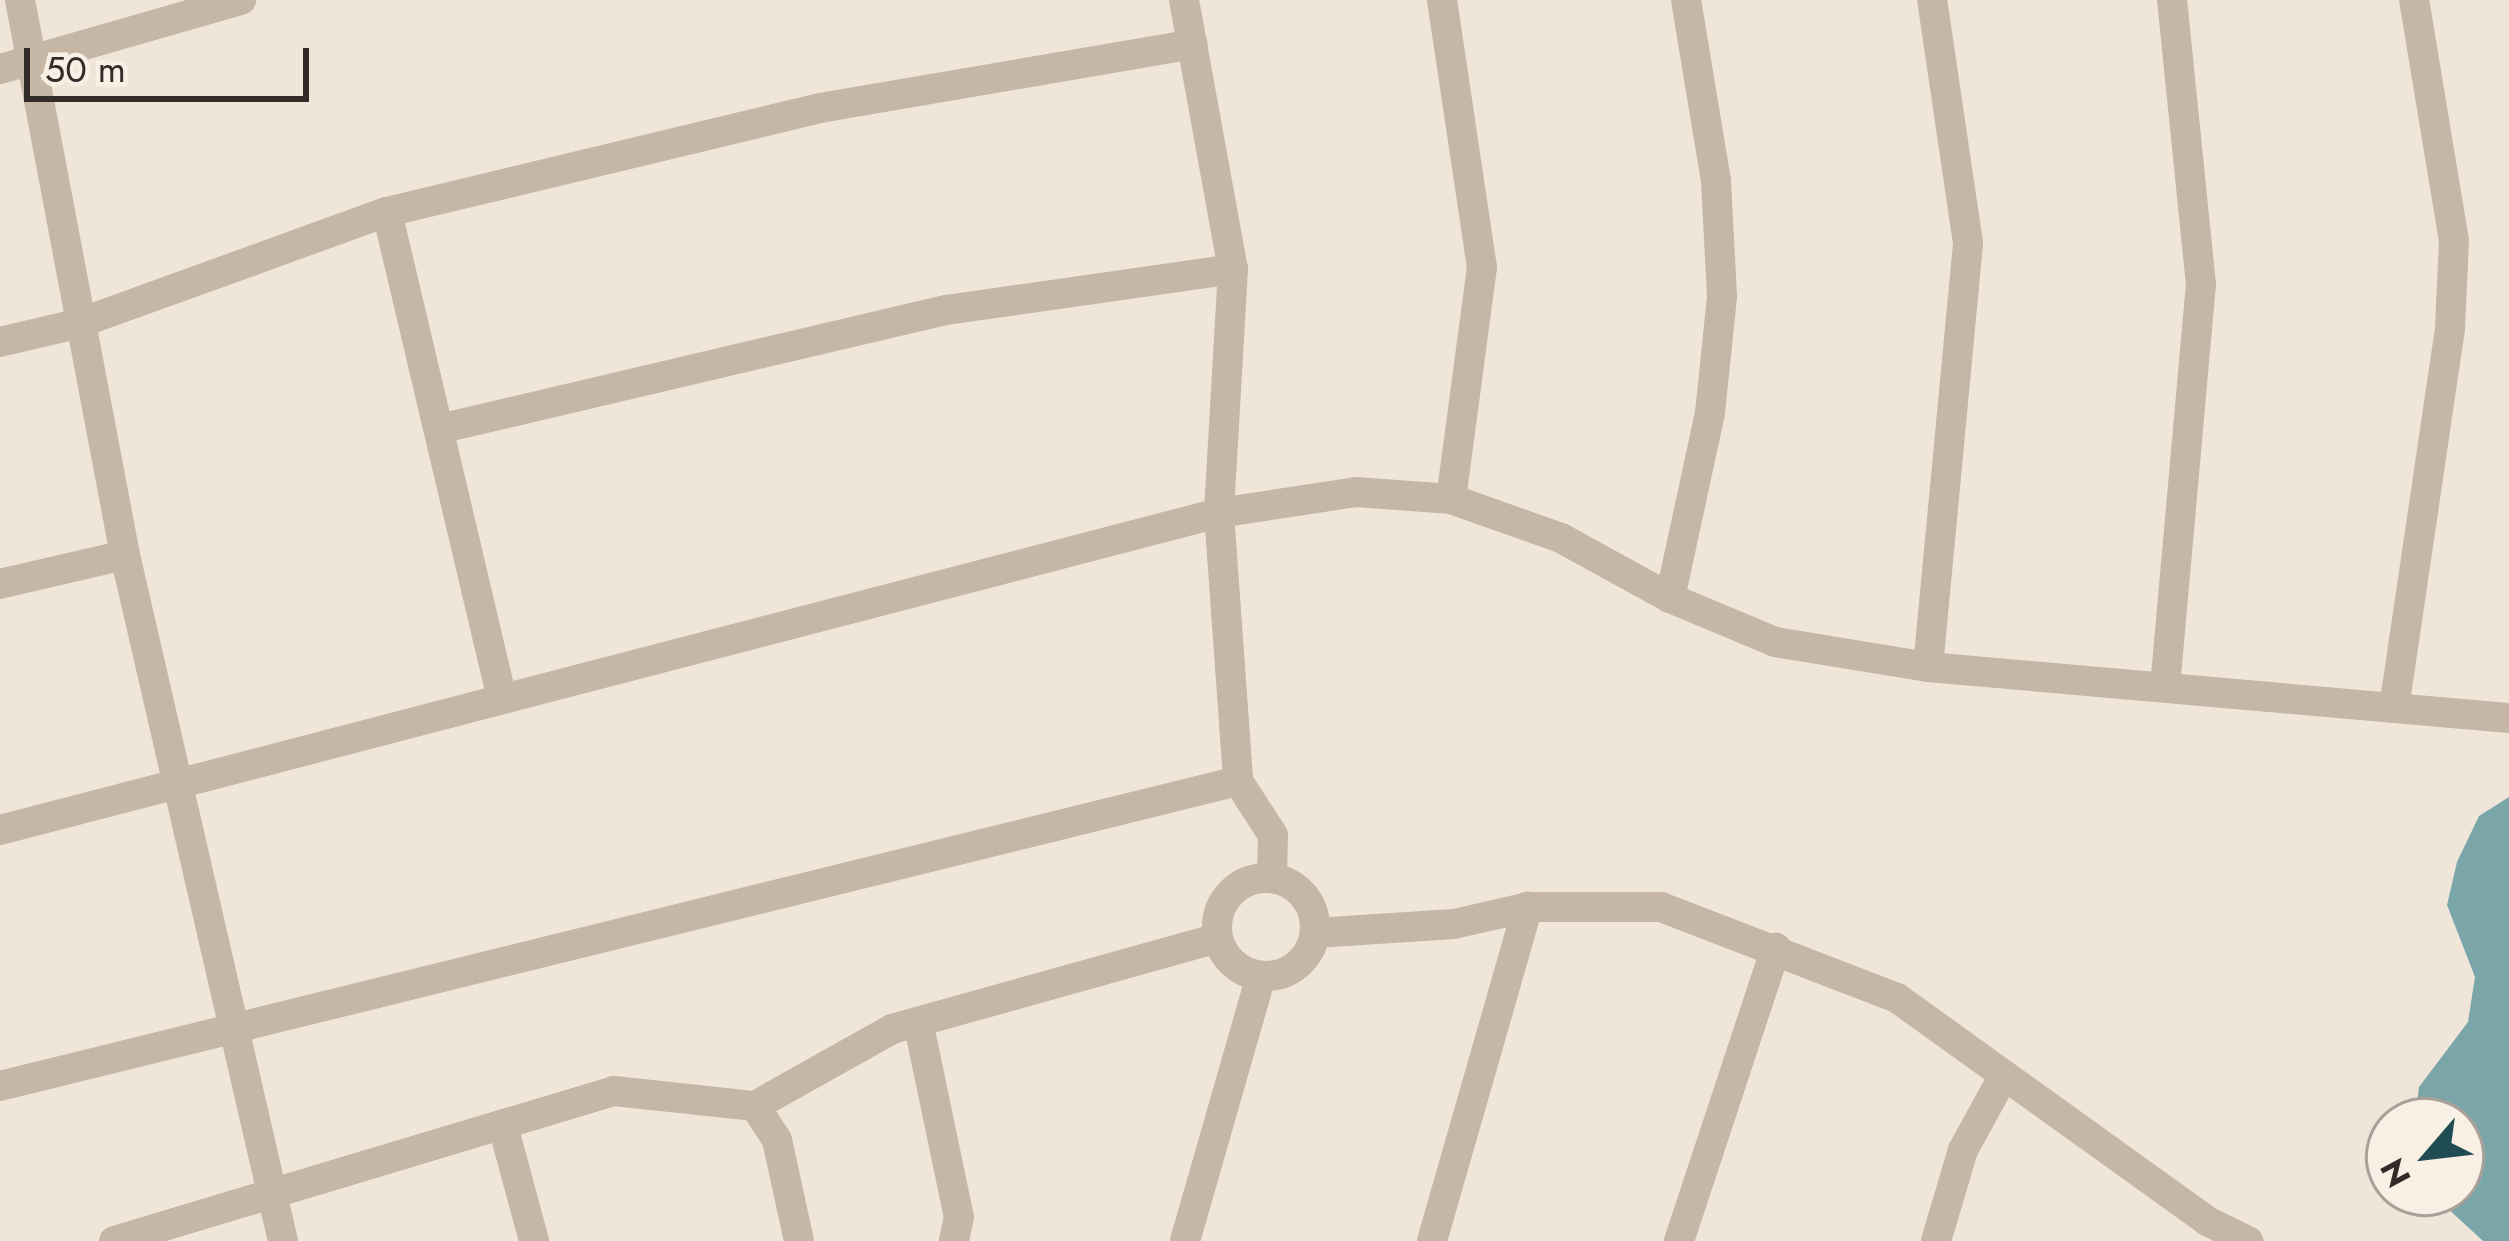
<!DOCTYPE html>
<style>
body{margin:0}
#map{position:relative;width:2509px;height:1241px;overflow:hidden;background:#efe6d9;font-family:Jost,sans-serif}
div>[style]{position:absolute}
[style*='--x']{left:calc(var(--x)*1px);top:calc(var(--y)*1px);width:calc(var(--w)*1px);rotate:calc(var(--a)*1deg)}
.water>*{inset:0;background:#7aa6aa}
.minor>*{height:30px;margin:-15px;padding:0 15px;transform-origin:15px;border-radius:15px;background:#c6b6a6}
.minor>.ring{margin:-15px;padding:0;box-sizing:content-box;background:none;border:30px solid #c6b6a6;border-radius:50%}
span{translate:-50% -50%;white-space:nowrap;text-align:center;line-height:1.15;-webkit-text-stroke:10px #f8f0e5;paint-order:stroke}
.north{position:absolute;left:2365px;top:1097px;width:120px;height:120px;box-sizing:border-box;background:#f8f0e5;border:3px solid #a9a199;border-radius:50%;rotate:242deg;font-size:33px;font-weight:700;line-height:48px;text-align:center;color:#332b27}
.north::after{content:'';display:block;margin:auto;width:42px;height:54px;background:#1f4c52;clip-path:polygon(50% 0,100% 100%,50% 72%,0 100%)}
.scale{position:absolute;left:24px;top:48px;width:285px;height:54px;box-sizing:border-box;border:6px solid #332b27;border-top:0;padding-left:15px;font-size:36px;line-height:42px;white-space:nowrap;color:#332b27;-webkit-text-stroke:9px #f8f0e5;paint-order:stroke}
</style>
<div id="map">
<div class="water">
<div style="clip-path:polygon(2509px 797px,2509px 1241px,2483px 1241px,2431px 1193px,2461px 1193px,2461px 1121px,2415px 1121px,2419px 1087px,2468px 1022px,2475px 977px,2447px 905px,2457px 862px,2479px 816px)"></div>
</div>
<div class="minor">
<div style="--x:20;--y:0;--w:565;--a:79.29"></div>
<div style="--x:125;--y:555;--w:704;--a:77.03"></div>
<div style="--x:1184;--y:0;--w:273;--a:79.7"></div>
<div style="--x:1233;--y:269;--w:244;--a:93.3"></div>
<div style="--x:1219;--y:513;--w:269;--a:85.9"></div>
<div style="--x:1238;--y:781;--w:64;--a:57.1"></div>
<div style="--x:1273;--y:835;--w:43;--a:91.3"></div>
<div style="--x:1442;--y:0;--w:270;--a:81.5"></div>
<div style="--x:1482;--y:267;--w:234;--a:97.6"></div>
<div style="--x:0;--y:69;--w:251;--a:-16"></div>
<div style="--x:387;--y:212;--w:500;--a:76.71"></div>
<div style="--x:0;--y:342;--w:79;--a:-13.2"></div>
<div style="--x:77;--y:324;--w:330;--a:-19.9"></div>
<div style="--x:387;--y:212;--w:445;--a:-13.5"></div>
<div style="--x:820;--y:108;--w:378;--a:-9.7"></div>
<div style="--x:439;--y:429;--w:521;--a:-13.21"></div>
<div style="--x:946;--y:310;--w:290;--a:-8.1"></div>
<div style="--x:0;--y:584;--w:128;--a:-13.1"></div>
<div style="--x:1670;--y:598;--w:189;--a:-77.8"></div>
<div style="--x:1710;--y:413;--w:118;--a:-84.1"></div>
<div style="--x:1722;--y:296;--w:115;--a:-93"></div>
<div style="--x:1716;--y:181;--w:183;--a:-99.4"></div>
<div style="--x:1928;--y:667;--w:426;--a:-84.6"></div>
<div style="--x:1968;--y:243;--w:246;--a:-98.4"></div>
<div style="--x:2165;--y:687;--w:404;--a:-84.9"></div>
<div style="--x:2201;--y:285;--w:286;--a:-95.8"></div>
<div style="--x:2394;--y:708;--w:384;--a:-81.6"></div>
<div style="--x:2450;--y:328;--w:87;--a:-87.4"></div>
<div style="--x:2454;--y:241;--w:244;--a:-99.4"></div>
<div style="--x:0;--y:830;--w:1260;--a:-14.58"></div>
<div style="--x:1219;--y:513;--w:139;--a:-8.7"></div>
<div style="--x:1356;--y:492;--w:95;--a:4.2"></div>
<div style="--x:1451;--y:499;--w:117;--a:19.5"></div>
<div style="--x:1561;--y:538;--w:124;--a:28.8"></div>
<div style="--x:1670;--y:598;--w:114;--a:22.7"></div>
<div style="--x:1775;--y:642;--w:155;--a:9.3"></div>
<div style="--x:1928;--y:667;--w:583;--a:5.02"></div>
<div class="ring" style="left:1217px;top:878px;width:68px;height:68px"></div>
<div style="--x:1315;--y:933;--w:139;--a:-3.7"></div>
<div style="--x:1454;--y:924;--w:76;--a:-12.9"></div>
<div style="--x:1528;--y:907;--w:133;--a:0"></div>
<div style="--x:1661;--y:907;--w:253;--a:21.1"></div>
<div style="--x:1897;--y:998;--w:382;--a:35.7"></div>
<div style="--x:2207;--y:1221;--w:46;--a:26"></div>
<div style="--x:919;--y:1026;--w:195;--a:78.2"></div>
<div style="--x:959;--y:1217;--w:25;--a:102"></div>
<div style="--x:0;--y:1086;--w:1275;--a:-13.84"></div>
<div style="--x:755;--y:1106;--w:40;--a:57.1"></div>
<div style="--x:777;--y:1140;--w:103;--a:77.7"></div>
<div style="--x:503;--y:1126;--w:119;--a:74.9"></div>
<div style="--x:114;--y:1241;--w:522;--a:-16.7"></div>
<div style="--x:614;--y:1091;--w:142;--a:6.1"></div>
<div style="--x:755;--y:1106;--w:157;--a:-29.3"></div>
<div style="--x:892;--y:1029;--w:337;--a:-15.6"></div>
<div style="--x:1185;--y:1241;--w:276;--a:-74"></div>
<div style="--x:1432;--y:1241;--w:348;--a:-74"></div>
<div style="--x:1679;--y:1241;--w:309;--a:-71.7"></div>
<div style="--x:1936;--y:1241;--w:95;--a:-73.5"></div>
<div style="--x:1963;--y:1150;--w:85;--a:-61.3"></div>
</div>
<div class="north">N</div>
<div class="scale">50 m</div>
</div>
